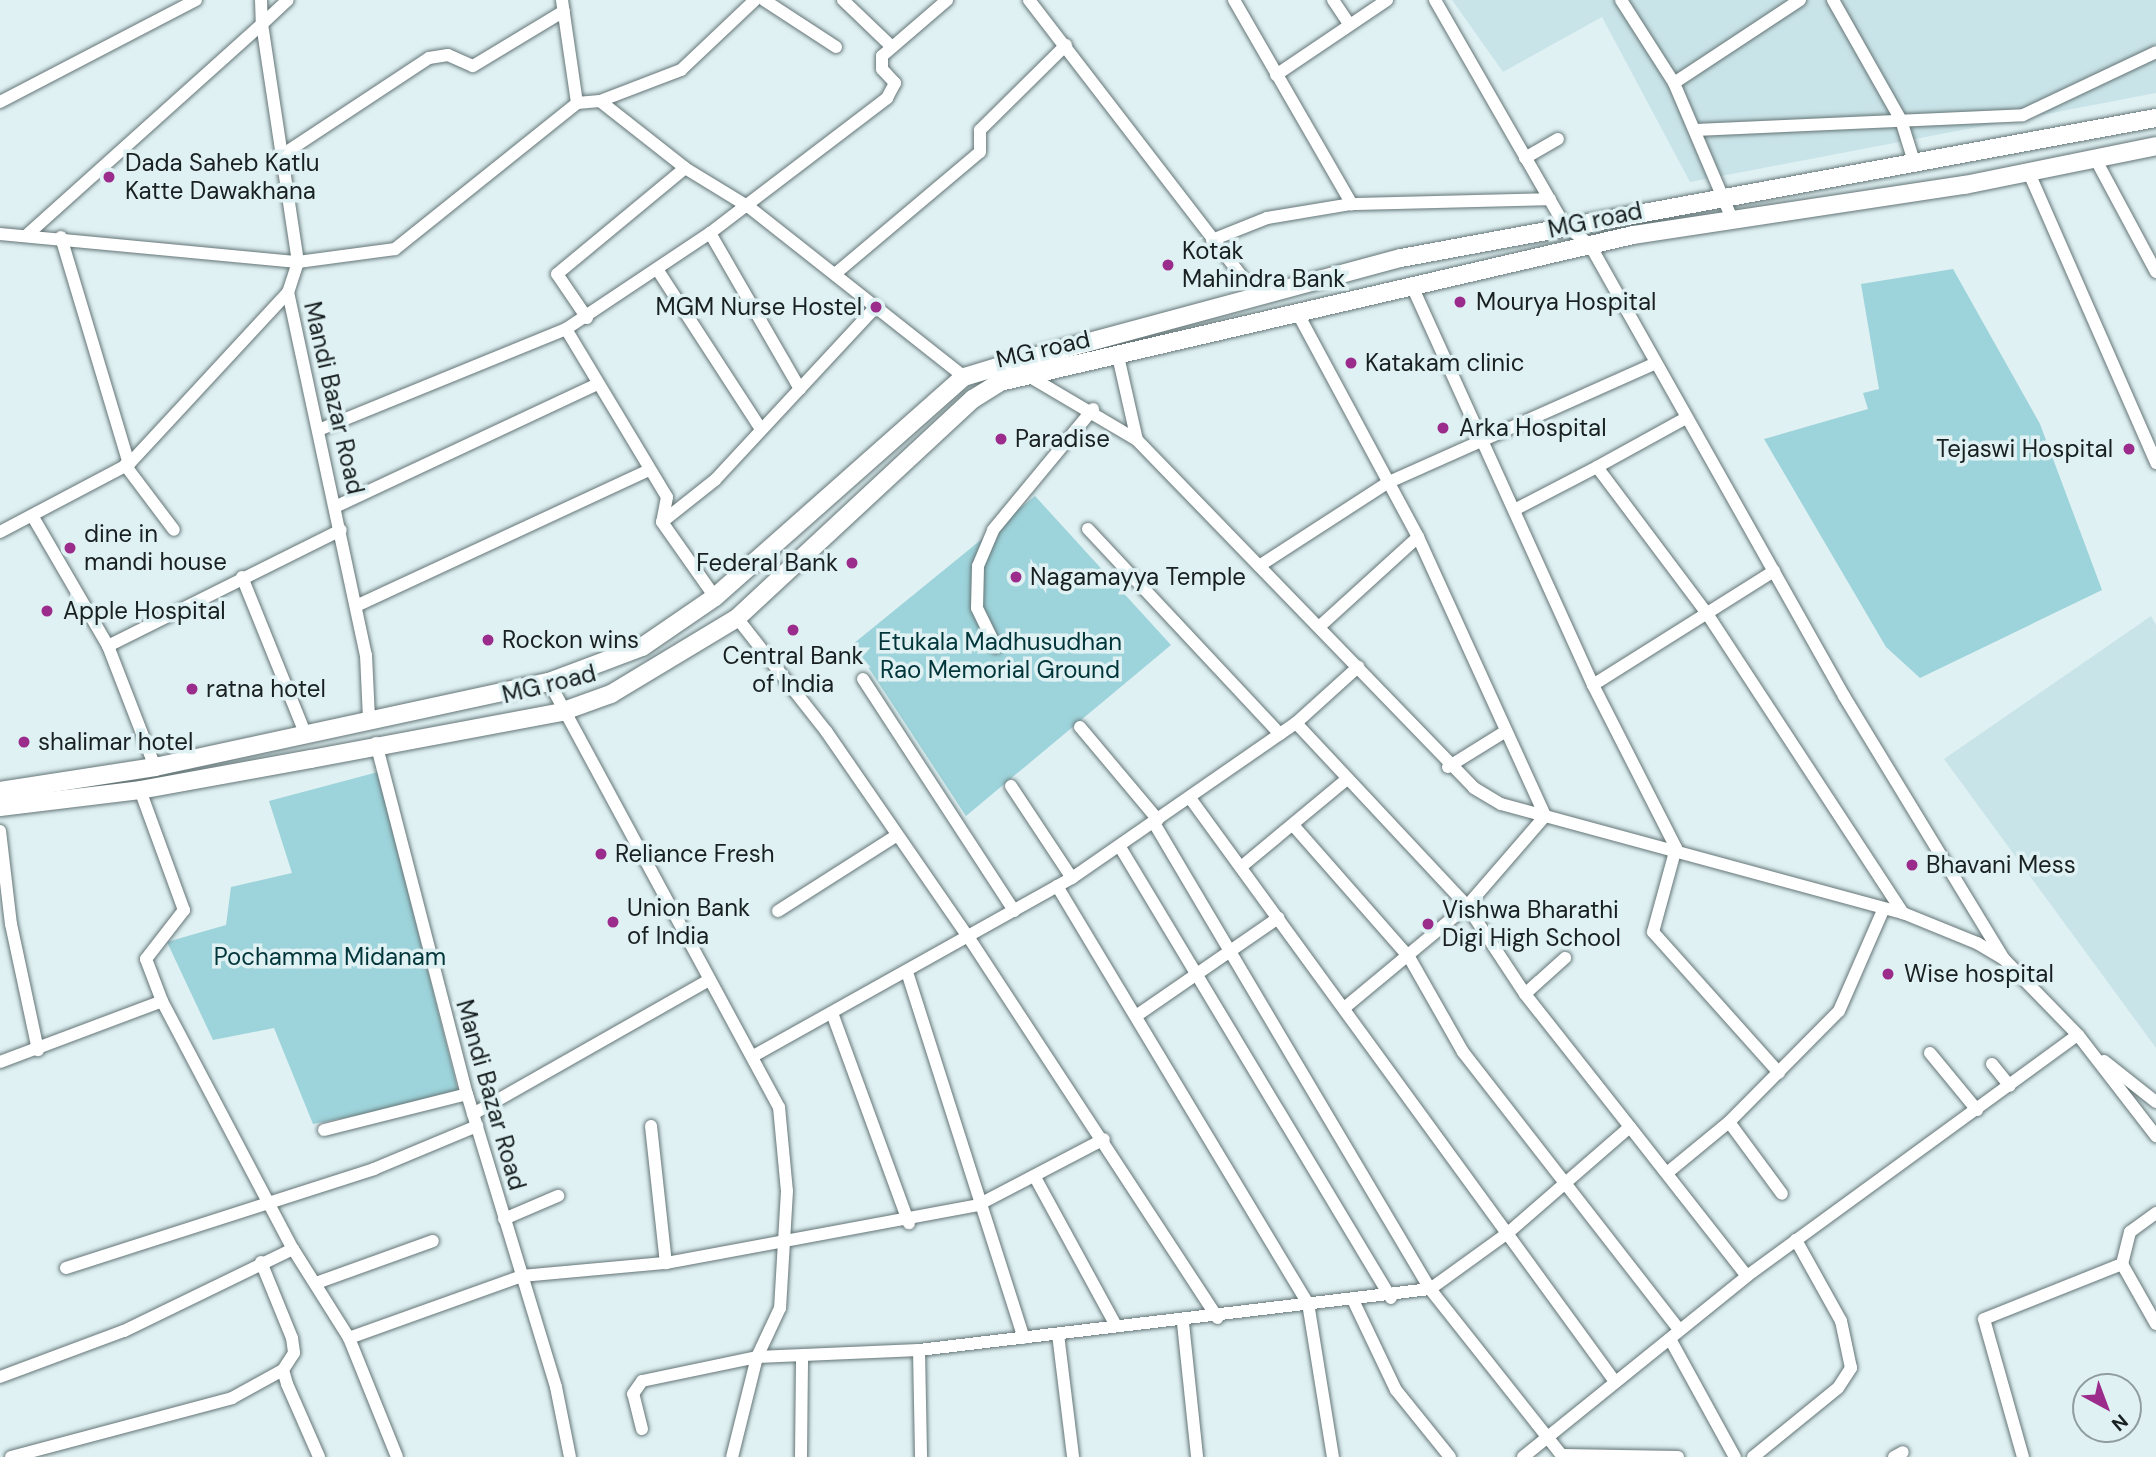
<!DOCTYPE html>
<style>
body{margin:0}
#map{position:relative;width:2156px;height:1457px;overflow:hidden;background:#dff1f3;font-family:"DM Sans",sans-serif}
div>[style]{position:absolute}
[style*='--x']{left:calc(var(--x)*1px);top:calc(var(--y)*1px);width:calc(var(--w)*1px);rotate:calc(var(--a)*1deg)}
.built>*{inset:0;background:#c9e4e8}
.green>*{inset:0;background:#9dd3da}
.roads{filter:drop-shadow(0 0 2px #657577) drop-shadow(0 0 2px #657577)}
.minor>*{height:12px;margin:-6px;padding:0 6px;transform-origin:6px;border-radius:6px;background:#fff}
.secondary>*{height:18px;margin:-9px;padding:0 9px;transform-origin:9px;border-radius:9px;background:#fff}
.dots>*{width:19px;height:19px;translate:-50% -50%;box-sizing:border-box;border:4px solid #dff1f3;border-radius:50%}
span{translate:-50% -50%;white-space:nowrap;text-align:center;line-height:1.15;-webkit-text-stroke:7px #dff1f3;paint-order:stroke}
.poi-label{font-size:24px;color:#192021}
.left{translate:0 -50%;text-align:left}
.right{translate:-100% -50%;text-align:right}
.street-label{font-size:24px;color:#192021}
.park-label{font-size:24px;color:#00353a}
.north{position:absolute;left:2072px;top:1373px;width:70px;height:70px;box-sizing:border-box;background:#dff1f3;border:2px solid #909d9f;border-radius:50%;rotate:139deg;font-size:19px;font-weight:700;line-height:28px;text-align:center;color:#192021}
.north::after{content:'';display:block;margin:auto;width:24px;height:32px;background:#9b2c8c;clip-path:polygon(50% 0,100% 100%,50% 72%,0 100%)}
</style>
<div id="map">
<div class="built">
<div style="clip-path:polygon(1452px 0,2156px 0,2156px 93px,1690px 182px,1602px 17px,1503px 72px)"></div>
<div style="clip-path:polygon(2151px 616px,2156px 625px,2156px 1048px,1944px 759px)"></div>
</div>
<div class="green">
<div style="clip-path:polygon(1953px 269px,2040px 424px,2102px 590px,1920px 678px,1886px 647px,1764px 439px,1868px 409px,1863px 393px,1879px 389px,1861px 284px)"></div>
<div style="clip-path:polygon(1035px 496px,1171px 645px,966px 816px,853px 644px)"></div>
<div style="clip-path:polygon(378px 772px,459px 1095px,313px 1124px,274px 1028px,213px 1040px,167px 942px,226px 925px,231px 887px,292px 873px,269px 801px)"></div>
</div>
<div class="roads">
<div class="minor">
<div style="--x:261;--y:0;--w:24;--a:88"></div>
<div style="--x:764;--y:0;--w:86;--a:33.1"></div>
<div style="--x:843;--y:0;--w:68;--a:43.8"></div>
<div style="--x:1029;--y:0;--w:374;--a:52.4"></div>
<div style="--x:1234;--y:0;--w:236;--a:60"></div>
<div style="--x:1333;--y:0;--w:29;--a:56"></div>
<div style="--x:1435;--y:0;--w:258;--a:60.1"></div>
<div style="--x:1564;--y:224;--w:33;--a:39"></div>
<div style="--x:1590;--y:245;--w:518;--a:60.61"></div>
<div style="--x:1844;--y:696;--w:306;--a:58.7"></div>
<div style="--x:1621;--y:0;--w:98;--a:57.4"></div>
<div style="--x:1674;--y:83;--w:150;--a:66.9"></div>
<div style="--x:1833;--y:0;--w:138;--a:60.5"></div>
<div style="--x:1901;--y:120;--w:47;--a:72.7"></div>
<div style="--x:262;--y:24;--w:35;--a:-43"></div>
<div style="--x:1276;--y:75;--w:134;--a:-34"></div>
<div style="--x:1674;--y:83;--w:151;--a:-33.4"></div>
<div style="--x:600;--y:101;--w:108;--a:38.2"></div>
<div style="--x:685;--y:168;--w:75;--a:31.4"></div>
<div style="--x:749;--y:207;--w:274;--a:38.3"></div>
<div style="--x:0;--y:102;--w:221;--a:-27.5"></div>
<div style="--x:577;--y:103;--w:23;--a:-5"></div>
<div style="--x:600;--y:101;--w:87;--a:-20.9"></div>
<div style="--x:681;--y:70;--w:102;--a:-43.4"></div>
<div style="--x:1696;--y:130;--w:327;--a:-2.6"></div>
<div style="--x:2023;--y:115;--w:147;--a:-25.3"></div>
<div style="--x:282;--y:155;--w:176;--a:-33.4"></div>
<div style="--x:429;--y:58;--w:19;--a:-9"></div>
<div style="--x:448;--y:55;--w:27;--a:24"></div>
<div style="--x:473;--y:66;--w:106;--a:-31.1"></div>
<div style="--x:1525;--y:158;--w:38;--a:-30"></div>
<div style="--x:2096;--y:160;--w:127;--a:61.8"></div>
<div style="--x:2029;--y:173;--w:317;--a:66.3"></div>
<div style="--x:710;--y:233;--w:223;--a:-37.3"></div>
<div style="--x:887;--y:98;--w:17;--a:-62"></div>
<div style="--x:895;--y:83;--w:19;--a:-133"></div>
<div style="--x:882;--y:69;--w:13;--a:-90"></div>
<div style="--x:882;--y:56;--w:86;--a:-40.7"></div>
<div style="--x:0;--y:234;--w:299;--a:5.4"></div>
<div style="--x:298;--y:262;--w:98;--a:-7.6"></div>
<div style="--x:395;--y:249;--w:233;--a:-38.7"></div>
<div style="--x:577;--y:103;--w:104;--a:-98.3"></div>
<div style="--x:28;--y:234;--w:314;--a:-41.9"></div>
<div style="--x:262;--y:24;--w:241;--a:81.4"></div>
<div style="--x:298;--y:262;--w:32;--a:108"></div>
<div style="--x:288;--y:292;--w:371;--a:77.9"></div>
<div style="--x:366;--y:655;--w:64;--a:87.3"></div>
<div style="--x:1212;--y:240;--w:59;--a:-21.8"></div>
<div style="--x:1267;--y:218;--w:86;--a:-9.4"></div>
<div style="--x:1352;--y:204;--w:198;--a:-1.4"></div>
<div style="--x:657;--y:269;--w:191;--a:57"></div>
<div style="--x:835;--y:274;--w:189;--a:-40.1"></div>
<div style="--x:980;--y:152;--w:22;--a:-90"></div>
<div style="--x:980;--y:130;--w:121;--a:-44.7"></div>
<div style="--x:1412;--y:286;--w:438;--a:65.6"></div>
<div style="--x:1593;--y:685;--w:183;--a:63"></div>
<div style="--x:1676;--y:848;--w:87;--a:105.3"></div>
<div style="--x:1653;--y:932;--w:189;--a:48.2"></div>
<div style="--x:1298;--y:314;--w:253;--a:61.7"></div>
<div style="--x:1418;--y:537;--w:307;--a:65.5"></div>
<div style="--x:1545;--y:816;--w:119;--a:130.9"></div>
<div style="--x:1467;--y:906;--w:160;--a:140.3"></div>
<div style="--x:587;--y:318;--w:53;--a:-124.3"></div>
<div style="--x:557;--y:274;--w:166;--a:-39.6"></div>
<div style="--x:566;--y:329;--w:196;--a:59"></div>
<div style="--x:667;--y:497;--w:25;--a:101"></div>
<div style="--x:662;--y:522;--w:92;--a:54.8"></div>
<div style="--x:1118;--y:356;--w:86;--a:77.3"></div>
<div style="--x:1027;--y:375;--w:128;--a:30.6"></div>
<div style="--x:1137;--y:440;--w:484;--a:45.9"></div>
<div style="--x:1474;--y:788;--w:31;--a:31"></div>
<div style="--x:1501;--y:804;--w:417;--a:15.2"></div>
<div style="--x:1903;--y:913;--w:80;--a:22.1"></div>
<div style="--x:1977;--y:943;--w:31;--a:31"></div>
<div style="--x:2004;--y:959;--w:106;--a:45.8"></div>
<div style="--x:2078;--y:1035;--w:128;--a:52.3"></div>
<div style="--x:321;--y:429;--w:265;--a:-22.2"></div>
<div style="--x:566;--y:329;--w:173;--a:-33.7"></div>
<div style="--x:710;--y:233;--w:180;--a:60"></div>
<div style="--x:129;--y:464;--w:234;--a:-47.2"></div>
<div style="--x:125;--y:465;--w:81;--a:53"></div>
<div style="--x:1597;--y:467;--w:99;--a:-28.9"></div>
<div style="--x:337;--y:506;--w:288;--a:-25.1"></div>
<div style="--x:1518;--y:508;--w:89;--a:-27.4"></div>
<div style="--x:1597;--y:467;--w:181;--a:53.1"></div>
<div style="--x:1706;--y:612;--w:360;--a:56.8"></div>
<div style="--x:33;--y:517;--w:149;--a:59.8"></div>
<div style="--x:662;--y:522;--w:68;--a:-38.4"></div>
<div style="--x:715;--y:480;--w:236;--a:-47.1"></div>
<div style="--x:1088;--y:529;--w:281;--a:46.9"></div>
<div style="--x:0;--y:532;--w:146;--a:-27.8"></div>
<div style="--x:129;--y:464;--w:237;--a:-106.7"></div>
<div style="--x:1259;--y:566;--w:155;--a:-32.9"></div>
<div style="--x:1389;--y:482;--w:290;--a:-24"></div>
<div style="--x:242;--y:577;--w:168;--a:68"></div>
<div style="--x:356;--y:606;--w:321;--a:-24.9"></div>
<div style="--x:737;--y:618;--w:144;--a:51.8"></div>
<div style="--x:826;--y:731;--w:252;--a:55.4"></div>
<div style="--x:969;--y:938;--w:454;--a:56.8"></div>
<div style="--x:1319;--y:627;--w:134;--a:-42.3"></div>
<div style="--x:996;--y:647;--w:43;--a:-116"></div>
<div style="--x:977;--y:608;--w:42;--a:-88.6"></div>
<div style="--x:978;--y:566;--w:39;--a:-67"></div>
<div style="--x:993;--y:530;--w:157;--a:-50.4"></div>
<div style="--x:863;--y:679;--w:277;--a:56.9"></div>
<div style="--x:549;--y:682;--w:483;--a:61.6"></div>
<div style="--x:779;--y:1107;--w:84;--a:84.6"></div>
<div style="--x:787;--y:1191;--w:117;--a:93.4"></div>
<div style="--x:780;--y:1308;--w:54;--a:115.1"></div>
<div style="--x:757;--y:1357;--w:103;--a:104"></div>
<div style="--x:1593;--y:685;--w:214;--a:-32.2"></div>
<div style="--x:1296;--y:723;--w:250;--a:46.9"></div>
<div style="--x:1467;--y:906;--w:105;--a:56.6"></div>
<div style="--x:1525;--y:994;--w:169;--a:51.7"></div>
<div style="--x:1080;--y:727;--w:121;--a:50"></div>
<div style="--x:376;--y:743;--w:363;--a:75.5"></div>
<div style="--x:467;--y:1094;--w:306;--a:73.1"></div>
<div style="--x:556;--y:1387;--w:71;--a:78.7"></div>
<div style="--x:155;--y:767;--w:130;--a:-111.2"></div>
<div style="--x:108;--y:646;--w:260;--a:-26.5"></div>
<div style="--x:1448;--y:767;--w:68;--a:-31.8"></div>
<div style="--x:1011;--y:786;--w:110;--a:56.5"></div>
<div style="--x:140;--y:790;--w:128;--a:69.9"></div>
<div style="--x:184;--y:910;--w:62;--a:127.8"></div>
<div style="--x:146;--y:959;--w:45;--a:69.1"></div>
<div style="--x:1190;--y:798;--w:719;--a:53.94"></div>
<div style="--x:1154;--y:823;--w:542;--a:59.36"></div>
<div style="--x:1430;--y:1289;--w:214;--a:51.6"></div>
<div style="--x:1293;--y:825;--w:176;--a:48.7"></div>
<div style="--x:1409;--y:957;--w:109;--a:60.4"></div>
<div style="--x:1463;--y:1052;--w:351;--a:52.1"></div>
<div style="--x:0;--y:831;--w:94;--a:83.3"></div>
<div style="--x:11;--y:924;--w:129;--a:77.9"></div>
<div style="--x:1120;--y:847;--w:526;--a:59"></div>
<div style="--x:1241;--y:867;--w:138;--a:-39.7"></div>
<div style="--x:1057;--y:886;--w:487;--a:59"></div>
<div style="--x:1308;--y:1303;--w:156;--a:80.8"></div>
<div style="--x:778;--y:911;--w:138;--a:-32.5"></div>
<div style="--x:907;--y:972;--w:384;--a:72.3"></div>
<div style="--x:1525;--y:994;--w:54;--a:-42"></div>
<div style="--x:832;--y:1013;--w:224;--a:69.9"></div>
<div style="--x:1136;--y:1016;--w:173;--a:-34.6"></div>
<div style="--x:1930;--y:1053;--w:74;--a:50.5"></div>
<div style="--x:755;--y:1055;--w:363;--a:-29.2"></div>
<div style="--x:1072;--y:878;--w:272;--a:-34.7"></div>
<div style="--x:1296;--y:723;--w:84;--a:-42.1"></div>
<div style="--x:2104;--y:1061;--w:66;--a:38.3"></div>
<div style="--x:0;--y:1062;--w:173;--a:-20.6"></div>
<div style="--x:162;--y:1001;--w:280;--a:62.2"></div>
<div style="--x:293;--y:1249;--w:105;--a:57.8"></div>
<div style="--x:349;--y:1338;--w:128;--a:68"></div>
<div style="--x:1992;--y:1064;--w:28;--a:51"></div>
<div style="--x:473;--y:1114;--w:269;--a:-29.6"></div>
<div style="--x:1729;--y:1122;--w:89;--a:53.6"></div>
<div style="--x:651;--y:1126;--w:138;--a:83.8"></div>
<div style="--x:324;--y:1130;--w:147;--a:-14.1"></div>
<div style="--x:1667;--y:1173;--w:80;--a:-39.4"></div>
<div style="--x:1729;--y:1122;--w:156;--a:-45.3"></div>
<div style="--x:1839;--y:1011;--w:112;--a:-66.4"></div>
<div style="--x:1036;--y:1179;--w:167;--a:61.4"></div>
<div style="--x:2156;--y:1213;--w:32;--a:144"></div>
<div style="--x:2130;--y:1232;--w:33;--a:104"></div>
<div style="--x:2122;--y:1264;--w:69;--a:60.5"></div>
<div style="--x:504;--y:1219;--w:59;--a:-23.1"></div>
<div style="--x:261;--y:1262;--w:82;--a:67.8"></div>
<div style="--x:292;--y:1338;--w:15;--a:82"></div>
<div style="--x:294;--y:1353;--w:20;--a:123"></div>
<div style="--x:283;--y:1370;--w:15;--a:74"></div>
<div style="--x:287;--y:1384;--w:80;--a:66.3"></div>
<div style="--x:66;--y:1268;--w:324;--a:-17.8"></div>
<div style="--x:374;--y:1169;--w:112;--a:-22.7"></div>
<div style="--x:319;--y:1282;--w:121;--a:-19.8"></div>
<div style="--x:1353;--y:1300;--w:100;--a:64.5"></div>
<div style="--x:1396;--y:1390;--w:86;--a:51.1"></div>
<div style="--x:1183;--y:1323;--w:135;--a:84"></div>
<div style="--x:1058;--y:1334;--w:124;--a:83"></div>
<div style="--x:349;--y:1338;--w:184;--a:-19.7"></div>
<div style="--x:522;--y:1276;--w:145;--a:-5.2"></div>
<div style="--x:666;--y:1263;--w:317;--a:-10.5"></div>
<div style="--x:978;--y:1205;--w:142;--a:-27.6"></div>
<div style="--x:1670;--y:1339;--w:135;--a:61.2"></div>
<div style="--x:919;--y:1350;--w:107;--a:88.9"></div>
<div style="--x:0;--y:1377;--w:132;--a:-20.4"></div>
<div style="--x:124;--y:1331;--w:188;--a:-25.9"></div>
<div style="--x:642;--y:1429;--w:36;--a:-104"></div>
<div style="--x:633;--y:1394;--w:16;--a:-55"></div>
<div style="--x:642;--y:1381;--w:117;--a:-11.8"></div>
<div style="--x:757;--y:1357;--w:162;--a:-2.5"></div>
<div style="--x:919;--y:1350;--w:515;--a:-6.81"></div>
<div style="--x:1430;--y:1289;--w:97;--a:-35.8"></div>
<div style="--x:1509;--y:1232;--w:160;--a:-41"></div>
<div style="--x:1630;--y:1127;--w:189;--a:51.9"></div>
<div style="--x:1563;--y:1455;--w:115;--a:1"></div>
<div style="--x:11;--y:1457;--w:229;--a:-14.9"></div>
<div style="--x:232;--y:1398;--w:58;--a:-28.8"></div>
<div style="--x:801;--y:1457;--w:100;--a:-89.4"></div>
<div style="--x:1523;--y:1457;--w:288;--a:-38.9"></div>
<div style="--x:1747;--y:1276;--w:409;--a:-36.1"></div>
<div style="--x:1753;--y:1457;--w:109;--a:-39.1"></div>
<div style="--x:1838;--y:1388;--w:24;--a:-57"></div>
<div style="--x:1851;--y:1368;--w:48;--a:-102"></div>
<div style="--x:1841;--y:1321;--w:93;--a:-119.1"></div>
<div style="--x:1894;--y:1457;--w:10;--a:-29"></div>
<div style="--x:2023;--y:1457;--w:143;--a:-105.8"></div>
<div style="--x:1984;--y:1319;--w:149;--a:-21.7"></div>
</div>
<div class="secondary">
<div style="--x:0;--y:791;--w:157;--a:-8.8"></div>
<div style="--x:155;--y:767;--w:403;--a:-12.2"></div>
<div style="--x:549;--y:682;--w:99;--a:-20.6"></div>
<div style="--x:642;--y:647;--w:88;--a:-34.4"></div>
<div style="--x:715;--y:597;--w:332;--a:-41.5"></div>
<div style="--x:964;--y:377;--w:42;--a:-16.7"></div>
<div style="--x:1004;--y:365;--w:411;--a:-15.1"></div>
<div style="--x:1401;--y:258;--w:768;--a:-10.51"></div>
<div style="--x:0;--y:807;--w:141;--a:-6.9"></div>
<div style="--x:140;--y:790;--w:174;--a:-10.3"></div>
<div style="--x:311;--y:759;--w:254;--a:-10.6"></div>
<div style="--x:561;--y:712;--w:53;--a:-19.8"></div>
<div style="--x:611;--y:694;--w:147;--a:-31.1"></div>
<div style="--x:737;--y:618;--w:322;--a:-42.9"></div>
<div style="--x:973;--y:399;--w:32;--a:-32"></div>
<div style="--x:1000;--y:382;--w:650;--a:-13.07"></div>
<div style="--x:1633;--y:235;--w:336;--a:-8.6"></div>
<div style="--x:1965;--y:185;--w:195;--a:-11.5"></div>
</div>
</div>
<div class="dots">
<div style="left:109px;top:177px;background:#9b2c8c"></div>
<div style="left:1168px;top:265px;background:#9b2c8c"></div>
<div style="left:1460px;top:302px;background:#9b2c8c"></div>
<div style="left:876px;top:307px;background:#9b2c8c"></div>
<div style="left:1351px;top:363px;background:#9b2c8c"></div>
<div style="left:1443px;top:428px;background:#9b2c8c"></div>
<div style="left:1001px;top:439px;background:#9b2c8c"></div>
<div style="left:2129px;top:449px;background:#9b2c8c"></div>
<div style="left:70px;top:548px;background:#9b2c8c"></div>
<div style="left:852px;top:563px;background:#9b2c8c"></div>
<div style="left:1016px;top:577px;background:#9b2c8c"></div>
<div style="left:47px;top:611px;background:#9b2c8c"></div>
<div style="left:793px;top:630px;background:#9b2c8c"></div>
<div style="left:488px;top:640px;background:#9b2c8c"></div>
<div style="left:192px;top:689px;background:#9b2c8c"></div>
<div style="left:24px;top:742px;background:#9b2c8c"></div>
<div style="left:601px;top:854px;background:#9b2c8c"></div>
<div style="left:1912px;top:865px;background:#9b2c8c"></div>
<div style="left:613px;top:922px;background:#9b2c8c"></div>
<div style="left:1428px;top:924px;background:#9b2c8c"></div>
<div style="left:1888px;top:974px;background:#9b2c8c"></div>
</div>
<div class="poi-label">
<span class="left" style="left:125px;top:177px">Dada Saheb Katlu<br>Katte Dawakhana</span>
<span class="left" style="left:1182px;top:265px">Kotak<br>Mahindra Bank</span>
<span class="left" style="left:1476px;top:302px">Mourya Hospital</span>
<span class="right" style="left:862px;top:307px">MGM Nurse Hostel</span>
<span class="left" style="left:1365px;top:363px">Katakam clinic</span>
<span class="left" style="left:1459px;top:428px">Arka Hospital</span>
<span class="left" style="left:1015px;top:439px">Paradise</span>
<span class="right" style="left:2113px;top:449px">Tejaswi Hospital</span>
<span class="left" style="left:84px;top:548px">dine in<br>mandi house</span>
<span class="right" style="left:838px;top:563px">Federal Bank</span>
<span class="left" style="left:1030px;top:577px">Nagamayya Temple</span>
<span class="left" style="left:63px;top:611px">Apple Hospital</span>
<span class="left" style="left:502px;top:640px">Rockon wins</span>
<span style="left:793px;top:670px">Central Bank<br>of India</span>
<span class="left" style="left:206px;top:689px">ratna hotel</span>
<span class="left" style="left:38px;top:742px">shalimar hotel</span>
<span class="left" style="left:615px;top:854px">Reliance Fresh</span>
<span class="left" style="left:1926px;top:865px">Bhavani Mess</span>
<span class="left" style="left:627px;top:922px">Union Bank<br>of India</span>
<span class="left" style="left:1442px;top:924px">Vishwa Bharathi<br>Digi High School</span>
<span class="left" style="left:1904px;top:974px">Wise hospital</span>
</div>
<div class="street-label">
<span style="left:1595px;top:220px;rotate:-12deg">MG road</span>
<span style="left:1043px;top:349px;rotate:-13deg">MG road</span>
<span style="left:334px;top:398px;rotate:77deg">Mandi Bazar Road</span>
<span style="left:549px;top:684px;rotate:-14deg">MG road</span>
<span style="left:491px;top:1095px;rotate:74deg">Mandi Bazar Road</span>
</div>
<div class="park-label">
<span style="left:1000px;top:656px">Etukala Madhusudhan<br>Rao Memorial Ground</span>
<span style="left:330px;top:957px">Pochamma Midanam</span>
</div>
<div class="north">N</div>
</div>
